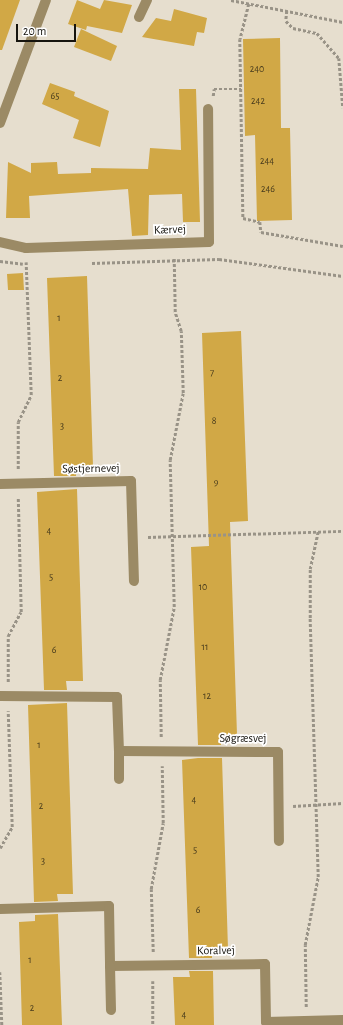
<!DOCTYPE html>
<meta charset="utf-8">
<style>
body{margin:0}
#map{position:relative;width:343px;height:1025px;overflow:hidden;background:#e6dece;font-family:"Alegreya Sans",sans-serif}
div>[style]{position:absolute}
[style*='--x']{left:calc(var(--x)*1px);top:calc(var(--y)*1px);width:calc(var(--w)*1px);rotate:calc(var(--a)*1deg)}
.building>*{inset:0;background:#d1a846}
.path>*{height:2.5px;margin-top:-1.25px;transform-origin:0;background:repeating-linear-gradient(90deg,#999387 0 3px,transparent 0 5px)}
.minor>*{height:10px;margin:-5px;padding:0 5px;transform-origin:5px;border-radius:5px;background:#9b8a65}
span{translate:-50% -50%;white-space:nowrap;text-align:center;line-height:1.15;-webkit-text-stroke:3.5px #fff;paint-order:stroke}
.number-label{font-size:10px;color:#45391c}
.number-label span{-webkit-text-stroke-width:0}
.street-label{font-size:12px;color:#16140e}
.scale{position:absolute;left:16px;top:24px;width:60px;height:18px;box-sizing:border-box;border:2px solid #16140e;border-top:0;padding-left:5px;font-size:12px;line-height:14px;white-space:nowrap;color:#16140e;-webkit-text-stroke:3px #fff;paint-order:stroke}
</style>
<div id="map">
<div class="building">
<div style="clip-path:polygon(0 0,20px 0,2px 50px,0 50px)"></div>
<div style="clip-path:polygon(77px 0,100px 9px,104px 0,132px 5px,122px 33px,87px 26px,86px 30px,68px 24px)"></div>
<div style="clip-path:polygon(174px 9px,207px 18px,204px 33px,197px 32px,194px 46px,142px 37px,156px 18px,171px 21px)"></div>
<div style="clip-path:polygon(81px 29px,117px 46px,111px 61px,74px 47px)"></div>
<div style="clip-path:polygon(280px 38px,281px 128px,290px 128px,292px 220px,257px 221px,255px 135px,245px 136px,243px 39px)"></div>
<div style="clip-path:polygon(50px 83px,75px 92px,74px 96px,109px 111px,100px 147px,73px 138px,79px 120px,42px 104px)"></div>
<div style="clip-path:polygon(179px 89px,196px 89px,200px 222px,183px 222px,182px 194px,149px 195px,148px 235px,132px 236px,128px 189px,29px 196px,30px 218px,6px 218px,8px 162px,31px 173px,31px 163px,57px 162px,58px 174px,91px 173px,91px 168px,148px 169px,150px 148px,181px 150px)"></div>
<div style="clip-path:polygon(23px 273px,24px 290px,8px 290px,7px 274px)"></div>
<div style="clip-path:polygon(87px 276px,93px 466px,76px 467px,76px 476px,54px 476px,47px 278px)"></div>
<div style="clip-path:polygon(241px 331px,248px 521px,230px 522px,237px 735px,221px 736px,221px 745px,198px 745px,191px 547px,209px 546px,202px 333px)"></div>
<div style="clip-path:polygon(77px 489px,83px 681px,66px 681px,67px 690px,44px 690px,37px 492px)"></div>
<div style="clip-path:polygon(67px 703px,73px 894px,57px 894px,58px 901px,34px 902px,28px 705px)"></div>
<div style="clip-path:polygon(198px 758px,222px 758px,228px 949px,212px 949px,212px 958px,189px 958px,182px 760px)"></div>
<div style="clip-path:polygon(58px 914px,62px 1025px,22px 1025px,19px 922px,35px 921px,35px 915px)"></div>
<div style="clip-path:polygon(189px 971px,213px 971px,214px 1025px,175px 1025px,173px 977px,190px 977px)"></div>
</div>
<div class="path">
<div style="--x:231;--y:0;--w:114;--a:11.1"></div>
<div style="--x:249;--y:4;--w:36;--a:104"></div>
<div style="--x:240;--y:39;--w:179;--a:89"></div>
<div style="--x:243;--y:218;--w:17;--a:13"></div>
<div style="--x:260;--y:222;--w:10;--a:84"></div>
<div style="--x:261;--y:232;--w:83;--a:9.7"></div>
<div style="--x:287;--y:11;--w:10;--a:96"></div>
<div style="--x:286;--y:21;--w:10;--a:45"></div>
<div style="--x:293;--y:28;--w:25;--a:12"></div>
<div style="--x:317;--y:33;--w:33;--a:49"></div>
<div style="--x:339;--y:58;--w:50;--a:85.4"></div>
<div style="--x:213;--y:96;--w:7;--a:-82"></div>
<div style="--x:214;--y:89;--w:27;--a:0"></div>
<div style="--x:0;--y:261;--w:23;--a:7"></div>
<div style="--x:92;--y:263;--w:127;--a:-1.8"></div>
<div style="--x:219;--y:259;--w:125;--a:7.8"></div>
<div style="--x:18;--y:469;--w:47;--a:-90"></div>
<div style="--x:18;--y:422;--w:30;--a:-64"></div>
<div style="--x:31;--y:395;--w:133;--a:-92.2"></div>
<div style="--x:148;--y:537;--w:195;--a:-1.8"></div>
<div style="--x:8;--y:682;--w:46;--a:-90"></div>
<div style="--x:8;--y:636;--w:27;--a:-62"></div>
<div style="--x:21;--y:612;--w:114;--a:-91.5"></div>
<div style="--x:161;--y:737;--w:57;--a:-91"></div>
<div style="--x:160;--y:680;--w:74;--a:-79.1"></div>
<div style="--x:174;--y:607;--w:147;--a:-91.6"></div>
<div style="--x:170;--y:460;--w:68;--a:-79"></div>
<div style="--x:183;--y:393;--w:62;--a:-91.8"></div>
<div style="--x:181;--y:331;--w:20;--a:-108"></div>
<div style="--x:175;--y:312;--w:54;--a:-91.1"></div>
<div style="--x:293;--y:806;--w:50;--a:-3.4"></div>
<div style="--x:0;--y:848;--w:24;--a:-60"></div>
<div style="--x:12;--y:827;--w:116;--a:-92"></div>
<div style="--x:153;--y:952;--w:63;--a:-91.8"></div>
<div style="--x:151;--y:889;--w:67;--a:-79.7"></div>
<div style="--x:163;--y:823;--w:57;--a:-91"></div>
<div style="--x:0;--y:972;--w:53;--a:87.8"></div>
<div style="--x:153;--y:981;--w:44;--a:90"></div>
<div style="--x:306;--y:1007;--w:62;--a:-90.9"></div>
<div style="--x:305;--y:945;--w:69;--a:-79.2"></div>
<div style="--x:318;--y:877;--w:259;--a:-91.8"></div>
<div style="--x:310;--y:618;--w:49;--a:-90"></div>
<div style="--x:310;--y:569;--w:38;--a:-78"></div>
</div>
<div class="minor">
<div style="--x:139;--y:17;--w:19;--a:-65"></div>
<div style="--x:0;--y:123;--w:131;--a:-69.5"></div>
<div style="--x:0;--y:242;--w:27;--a:13"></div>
<div style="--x:26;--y:248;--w:183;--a:-1.9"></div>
<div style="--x:209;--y:242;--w:133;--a:-90.4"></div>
<div style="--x:0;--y:484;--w:131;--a:-1.3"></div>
<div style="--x:131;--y:481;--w:100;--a:88.3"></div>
<div style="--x:0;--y:696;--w:117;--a:0.5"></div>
<div style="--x:117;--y:697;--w:54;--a:87.9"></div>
<div style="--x:119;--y:751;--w:159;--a:0.4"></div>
<div style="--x:278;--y:752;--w:89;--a:89.4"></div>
<div style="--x:119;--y:751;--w:28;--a:90"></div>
<div style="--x:0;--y:909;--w:109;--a:-1.6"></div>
<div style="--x:109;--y:906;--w:60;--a:89"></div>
<div style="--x:110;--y:966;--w:155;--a:-0.7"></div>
<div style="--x:265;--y:964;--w:58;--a:89"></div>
<div style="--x:266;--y:1022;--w:77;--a:-1.5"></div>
<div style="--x:110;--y:966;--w:44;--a:88.7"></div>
</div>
<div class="number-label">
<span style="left:257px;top:70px">240</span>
<span style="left:55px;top:97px">65</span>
<span style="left:258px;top:102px">242</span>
<span style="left:267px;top:162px">244</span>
<span style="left:268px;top:190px">246</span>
<span style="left:59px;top:319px">1</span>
<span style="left:212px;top:374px">7</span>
<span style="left:60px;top:379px">2</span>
<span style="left:214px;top:422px">8</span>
<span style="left:62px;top:427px">3</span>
<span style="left:216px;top:483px">9</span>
<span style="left:49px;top:532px">4</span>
<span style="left:51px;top:578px">5</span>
<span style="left:203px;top:588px">10</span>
<span style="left:205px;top:648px">11</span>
<span style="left:54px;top:651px">6</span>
<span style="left:207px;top:697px">12</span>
<span style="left:39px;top:746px">1</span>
<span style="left:194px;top:801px">4</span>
<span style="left:41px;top:807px">2</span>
<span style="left:195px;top:851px">5</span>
<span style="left:43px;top:862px">3</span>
<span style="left:198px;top:911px">6</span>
<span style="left:30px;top:961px">1</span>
<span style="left:32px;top:1009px">2</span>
<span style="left:184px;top:1016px">4</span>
</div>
<div class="street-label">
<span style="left:170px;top:230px;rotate:-2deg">Kærvej</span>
<span style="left:91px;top:469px;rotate:-1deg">Søstjernevej</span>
<span style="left:243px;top:739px">Søgræsvej</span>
<span style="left:216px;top:951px;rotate:-1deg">Koralvej</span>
</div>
<div class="scale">20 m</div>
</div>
